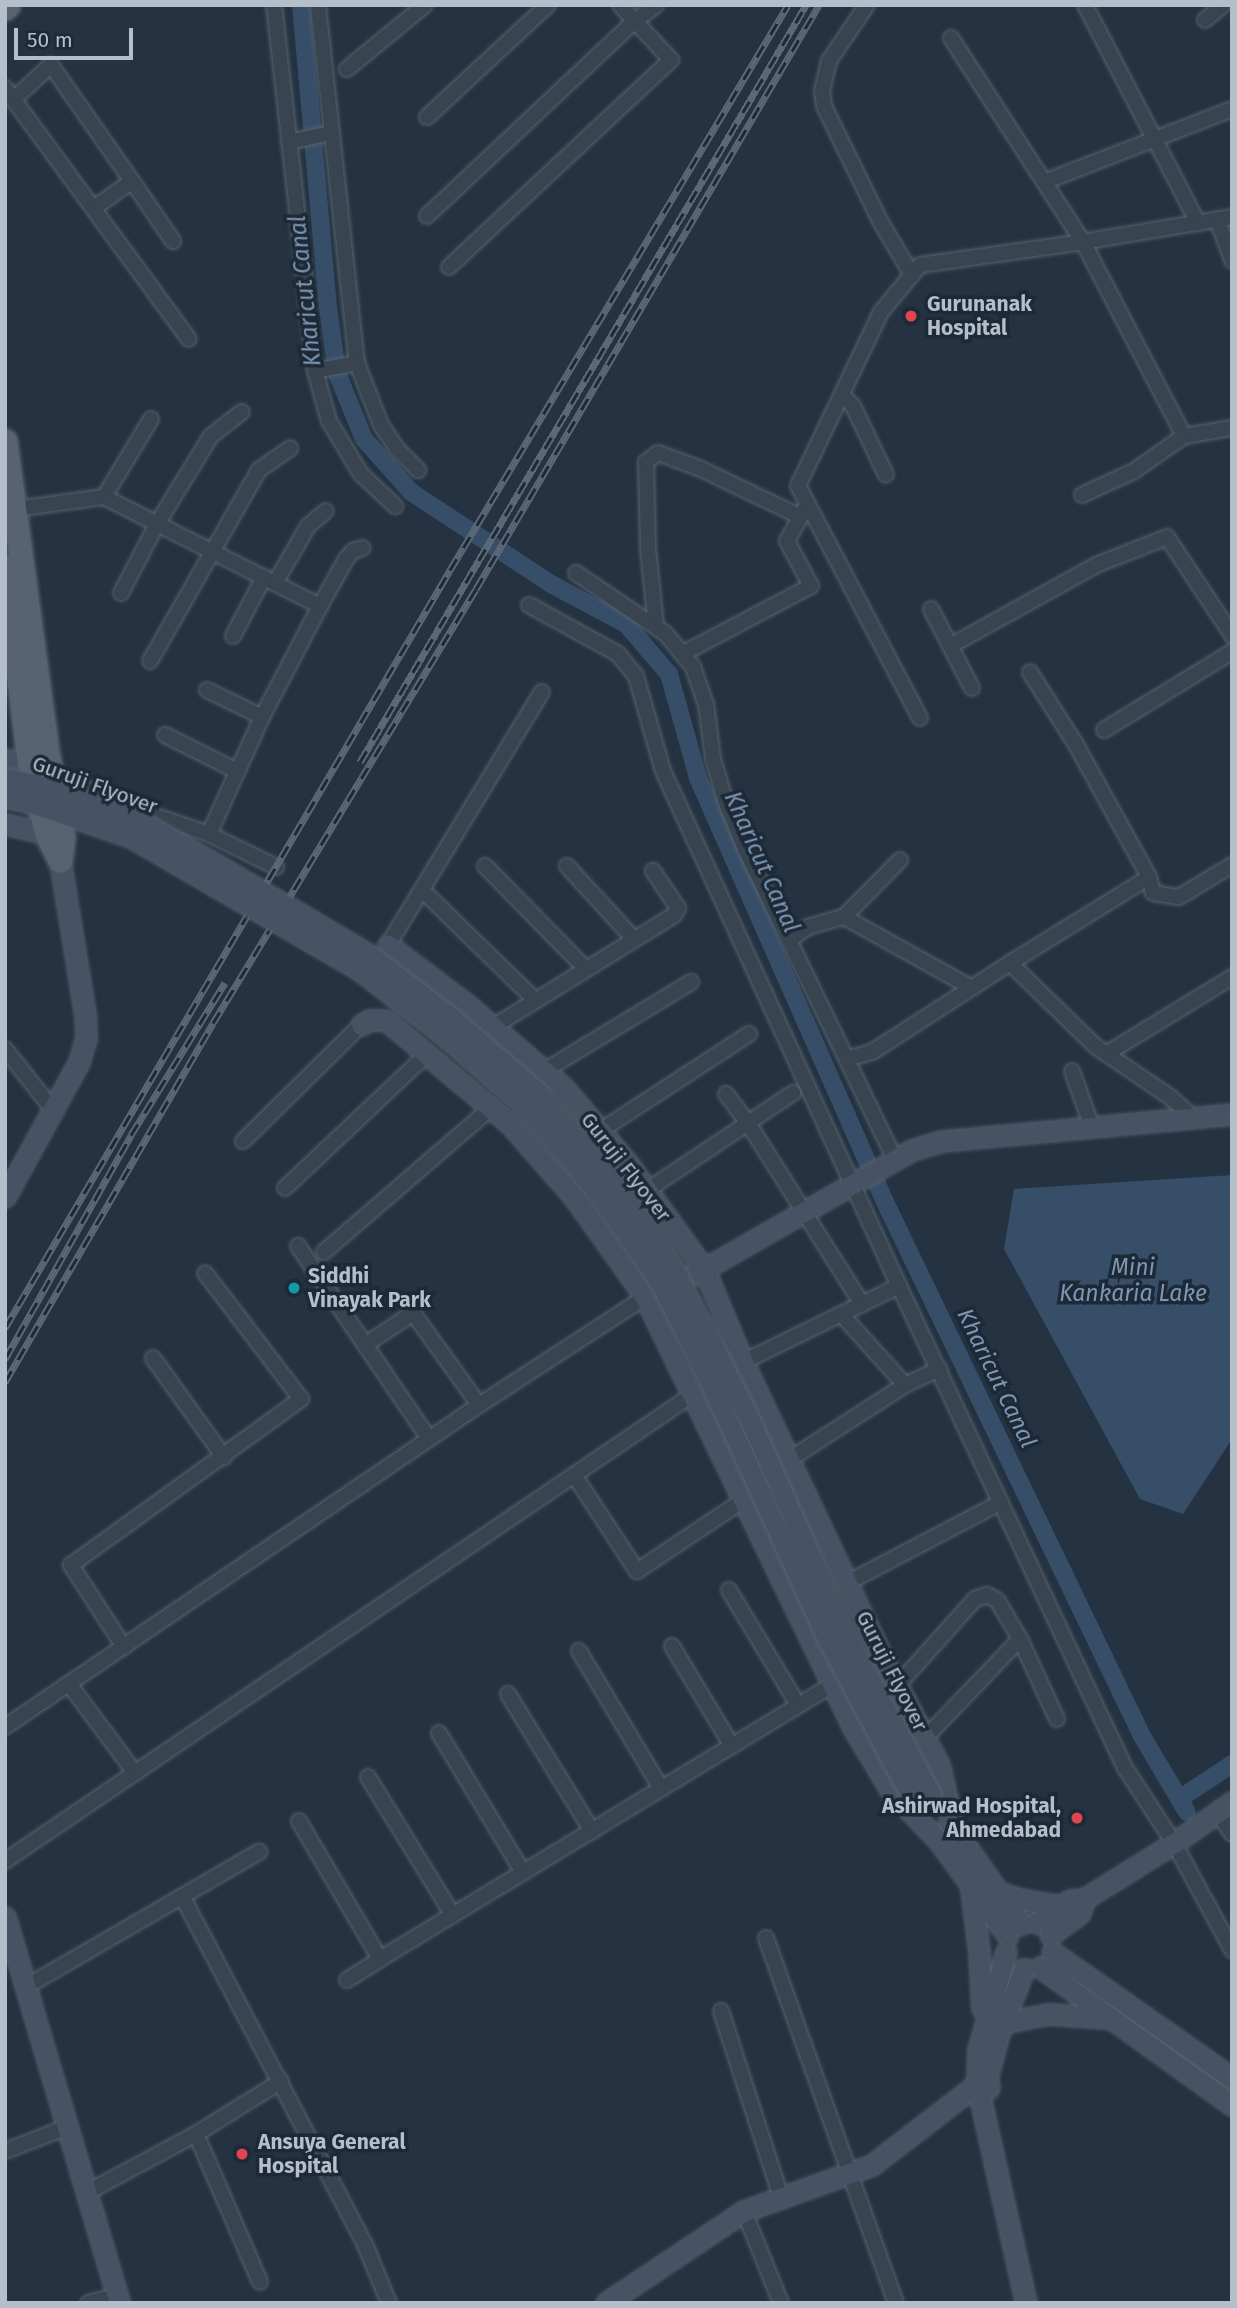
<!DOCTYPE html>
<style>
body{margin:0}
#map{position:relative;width:1237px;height:2308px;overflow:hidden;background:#243241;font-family:"Fira Sans",sans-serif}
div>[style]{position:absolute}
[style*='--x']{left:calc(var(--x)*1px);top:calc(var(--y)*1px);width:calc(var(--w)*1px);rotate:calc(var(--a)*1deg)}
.water>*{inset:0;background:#374e69}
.canal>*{height:18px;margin:-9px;padding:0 9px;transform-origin:9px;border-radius:9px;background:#374e69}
.roads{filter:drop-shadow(0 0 2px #56626e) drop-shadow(0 0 2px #56626e)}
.street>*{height:14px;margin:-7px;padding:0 7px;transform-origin:7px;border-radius:7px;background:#394451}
.secondary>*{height:19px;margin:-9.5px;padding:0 9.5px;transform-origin:9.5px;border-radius:9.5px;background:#465364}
.primary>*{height:23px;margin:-11.5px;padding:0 11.5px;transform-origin:11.5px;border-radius:11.5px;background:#576371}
.rail>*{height:7px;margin-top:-3.5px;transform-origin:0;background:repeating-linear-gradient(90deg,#1d2936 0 13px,#5a6878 0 26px);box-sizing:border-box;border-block:2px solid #5a6878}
.bridges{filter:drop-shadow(0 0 2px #56626e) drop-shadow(0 0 2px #56626e)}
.secondary-bridge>*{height:19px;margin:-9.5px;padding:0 9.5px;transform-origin:9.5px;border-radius:9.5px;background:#465364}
.dots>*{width:19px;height:19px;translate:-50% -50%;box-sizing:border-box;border:4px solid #1d2936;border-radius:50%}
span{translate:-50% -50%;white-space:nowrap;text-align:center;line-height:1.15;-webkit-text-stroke:7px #1d2936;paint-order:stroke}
.poi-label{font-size:21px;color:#b5bfcb;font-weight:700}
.left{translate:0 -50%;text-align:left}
.right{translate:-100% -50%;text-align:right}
.street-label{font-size:21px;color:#b5bfcb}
.water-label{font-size:23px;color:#7c96b4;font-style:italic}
.frame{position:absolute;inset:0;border:7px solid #b5bfcb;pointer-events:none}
.scale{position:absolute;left:14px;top:28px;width:119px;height:32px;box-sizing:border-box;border:4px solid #b5bfcb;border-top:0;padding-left:9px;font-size:21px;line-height:24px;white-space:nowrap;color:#b5bfcb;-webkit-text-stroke:5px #1d2936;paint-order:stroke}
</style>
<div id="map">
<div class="water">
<div style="clip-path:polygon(1232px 1175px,1232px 1439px,1183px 1514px,1140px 1499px,1004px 1249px,1014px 1189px)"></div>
</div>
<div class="canal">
<div style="--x:301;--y:5;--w:295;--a:84.9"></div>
<div style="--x:327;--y:299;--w:75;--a:82.3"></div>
<div style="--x:337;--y:373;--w:71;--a:67.8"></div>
<div style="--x:364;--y:439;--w:71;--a:48.4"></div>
<div style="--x:411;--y:492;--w:168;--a:33.3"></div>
<div style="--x:551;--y:584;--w:85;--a:28.1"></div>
<div style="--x:626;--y:624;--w:66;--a:49.3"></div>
<div style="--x:669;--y:674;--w:108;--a:74.4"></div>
<div style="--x:698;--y:778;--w:463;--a:66.2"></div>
<div style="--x:885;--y:1202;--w:593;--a:64.3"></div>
<div style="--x:1142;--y:1736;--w:88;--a:59.4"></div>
<div style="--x:1179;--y:1799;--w:64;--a:-33.4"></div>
</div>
<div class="roads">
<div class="street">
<div style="--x:274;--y:5;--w:368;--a:83.6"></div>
<div style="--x:315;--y:371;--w:52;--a:74.4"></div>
<div style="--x:329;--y:421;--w:62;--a:58.9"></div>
<div style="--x:361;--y:474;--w:47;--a:43.3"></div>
<div style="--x:318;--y:5;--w:360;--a:83.8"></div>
<div style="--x:357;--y:363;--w:66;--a:68.8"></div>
<div style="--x:381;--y:425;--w:29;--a:56"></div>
<div style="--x:397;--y:449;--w:30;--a:45"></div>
<div style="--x:867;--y:5;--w:68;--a:124.2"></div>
<div style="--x:829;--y:61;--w:31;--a:103"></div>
<div style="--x:822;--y:91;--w:15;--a:82"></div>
<div style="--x:824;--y:106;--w:128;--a:64"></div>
<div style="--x:880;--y:221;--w:63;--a:59.3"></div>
<div style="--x:1085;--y:5;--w:246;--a:62.6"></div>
<div style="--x:1205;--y:20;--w:23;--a:-40"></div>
<div style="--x:347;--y:69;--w:101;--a:-39.4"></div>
<div style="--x:5;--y:88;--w:311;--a:53.8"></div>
<div style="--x:15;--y:98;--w:49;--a:-42.5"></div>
<div style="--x:51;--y:65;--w:141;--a:55.1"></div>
<div style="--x:132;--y:181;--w:47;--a:144.6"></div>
<div style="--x:427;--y:117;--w:165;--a:-42.8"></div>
<div style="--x:289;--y:142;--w:43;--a:-12.1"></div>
<div style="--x:132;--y:181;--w:73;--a:55.7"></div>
<div style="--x:1044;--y:182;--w:202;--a:-21.2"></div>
<div style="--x:427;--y:216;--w:285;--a:-43.2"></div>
<div style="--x:635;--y:21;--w:26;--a:-37"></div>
<div style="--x:1232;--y:217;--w:151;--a:170.5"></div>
<div style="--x:1083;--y:242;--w:219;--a:62.5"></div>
<div style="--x:1184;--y:436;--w:49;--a:-9.5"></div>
<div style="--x:1217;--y:219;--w:44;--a:69.9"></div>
<div style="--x:449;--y:267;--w:304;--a:-43"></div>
<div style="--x:671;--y:60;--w:75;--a:-132.8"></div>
<div style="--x:315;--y:371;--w:43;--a:-10.8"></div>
<div style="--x:842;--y:395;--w:16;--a:45"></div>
<div style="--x:853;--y:406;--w:76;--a:64.4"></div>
<div style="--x:1082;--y:495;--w:57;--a:-24.8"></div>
<div style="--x:1134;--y:471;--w:61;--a:-35"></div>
<div style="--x:104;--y:497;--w:91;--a:-58.9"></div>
<div style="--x:16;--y:509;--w:89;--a:-7.8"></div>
<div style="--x:104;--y:497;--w:242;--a:26.8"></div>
<div style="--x:576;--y:573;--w:109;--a:34.1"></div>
<div style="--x:666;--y:634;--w:43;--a:50.7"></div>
<div style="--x:693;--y:667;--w:39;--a:71"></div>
<div style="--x:706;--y:704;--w:55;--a:82.7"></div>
<div style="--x:713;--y:759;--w:46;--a:73.5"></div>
<div style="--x:726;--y:803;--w:50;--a:67.6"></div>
<div style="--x:745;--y:849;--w:344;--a:64.2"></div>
<div style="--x:275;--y:583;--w:66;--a:-59.9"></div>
<div style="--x:308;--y:526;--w:23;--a:-40"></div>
<div style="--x:121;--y:593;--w:78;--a:-62.4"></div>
<div style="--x:157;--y:524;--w:103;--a:-58.5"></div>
<div style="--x:211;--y:436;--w:39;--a:-38"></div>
<div style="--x:529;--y:605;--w:102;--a:28.8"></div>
<div style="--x:618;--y:654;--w:28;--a:51"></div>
<div style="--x:636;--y:676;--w:99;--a:74.1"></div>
<div style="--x:663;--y:771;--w:566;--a:65.38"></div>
<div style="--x:899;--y:1286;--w:532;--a:64.88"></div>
<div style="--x:1125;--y:1768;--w:90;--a:56.8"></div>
<div style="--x:1174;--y:1843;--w:122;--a:61.5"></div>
<div style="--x:931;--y:609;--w:89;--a:62.6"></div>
<div style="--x:656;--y:626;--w:78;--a:-95.9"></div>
<div style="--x:648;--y:548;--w:86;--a:-91.3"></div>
<div style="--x:646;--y:462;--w:15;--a:-37"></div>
<div style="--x:658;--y:453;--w:46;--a:20.4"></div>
<div style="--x:701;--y:469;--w:111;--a:25.6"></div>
<div style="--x:233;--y:636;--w:67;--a:-62.3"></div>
<div style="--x:950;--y:646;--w:167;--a:-29"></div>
<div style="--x:1096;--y:565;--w:76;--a:-21.5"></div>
<div style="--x:1167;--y:537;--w:118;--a:56.4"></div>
<div style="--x:682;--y:654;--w:146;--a:-27.8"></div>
<div style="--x:811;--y:586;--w:51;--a:-118.1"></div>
<div style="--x:787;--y:541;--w:37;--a:-61"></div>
<div style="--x:150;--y:661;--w:220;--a:-60.3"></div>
<div style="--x:259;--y:470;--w:38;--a:-35"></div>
<div style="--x:207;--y:690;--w:61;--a:26.1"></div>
<div style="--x:920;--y:718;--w:262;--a:-117.7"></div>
<div style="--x:798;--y:486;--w:193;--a:-64.5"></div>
<div style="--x:881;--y:312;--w:61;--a:-50.3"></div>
<div style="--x:920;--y:265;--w:165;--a:-8"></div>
<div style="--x:1083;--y:242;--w:243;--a:-122.9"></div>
<div style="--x:1104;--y:730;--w:150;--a:-31.4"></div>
<div style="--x:165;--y:735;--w:80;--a:26.6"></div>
<div style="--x:51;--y:772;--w:70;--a:25.5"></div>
<div style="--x:114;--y:802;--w:100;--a:18.6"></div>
<div style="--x:209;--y:834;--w:75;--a:26.2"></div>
<div style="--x:209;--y:834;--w:128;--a:-65.6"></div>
<div style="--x:262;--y:717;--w:125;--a:-62.4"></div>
<div style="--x:320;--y:606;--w:54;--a:-61"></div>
<div style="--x:346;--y:559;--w:11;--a:-49"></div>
<div style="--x:353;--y:551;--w:10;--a:-17"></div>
<div style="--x:485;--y:866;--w:144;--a:45.6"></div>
<div style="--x:567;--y:866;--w:99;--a:47.5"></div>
<div style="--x:1149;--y:877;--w:16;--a:76"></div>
<div style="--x:1153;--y:893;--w:26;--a:9"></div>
<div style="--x:1179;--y:897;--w:62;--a:-31.1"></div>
<div style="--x:422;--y:890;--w:158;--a:44.2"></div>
<div style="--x:844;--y:917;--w:80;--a:-45.5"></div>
<div style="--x:789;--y:940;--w:23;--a:-34"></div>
<div style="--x:808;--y:927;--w:37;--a:-16"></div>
<div style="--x:844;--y:917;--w:146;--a:29"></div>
<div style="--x:388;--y:945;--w:296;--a:-58.7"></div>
<div style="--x:1010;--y:963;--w:163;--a:-31.7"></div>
<div style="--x:1149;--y:877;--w:153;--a:-118.9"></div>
<div style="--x:1075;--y:743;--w:84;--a:-122.4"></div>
<div style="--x:493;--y:1027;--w:213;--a:-31.7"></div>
<div style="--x:674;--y:915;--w:8;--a:-60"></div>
<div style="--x:678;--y:908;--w:45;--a:-124"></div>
<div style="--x:5;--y:1049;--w:79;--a:51.7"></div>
<div style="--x:1106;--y:1054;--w:148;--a:-31.4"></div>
<div style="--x:847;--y:1059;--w:26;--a:-16"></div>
<div style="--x:872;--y:1052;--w:164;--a:-32.8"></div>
<div style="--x:1010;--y:963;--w:119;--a:44.3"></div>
<div style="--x:1095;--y:1046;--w:91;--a:34.2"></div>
<div style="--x:1170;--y:1097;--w:31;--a:42"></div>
<div style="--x:544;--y:1071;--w:172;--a:-31.2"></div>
<div style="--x:1072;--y:1071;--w:59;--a:70.3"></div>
<div style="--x:726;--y:1094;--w:36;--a:53"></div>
<div style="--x:748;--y:1123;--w:214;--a:57.8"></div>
<div style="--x:600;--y:1131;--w:178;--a:-33.1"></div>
<div style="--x:243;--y:1141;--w:165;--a:-44.5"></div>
<div style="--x:285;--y:1188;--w:195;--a:-43.3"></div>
<div style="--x:646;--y:1191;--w:177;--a:-33.7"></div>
<div style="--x:298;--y:1246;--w:233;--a:55.8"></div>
<div style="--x:324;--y:1252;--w:222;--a:-40.8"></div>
<div style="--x:365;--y:1345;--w:58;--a:-33.7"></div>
<div style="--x:413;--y:1313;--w:113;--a:54.3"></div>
<div style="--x:153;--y:1358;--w:122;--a:54.4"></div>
<div style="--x:743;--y:1362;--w:174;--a:-26"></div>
<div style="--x:905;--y:1385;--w:38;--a:-25"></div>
<div style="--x:790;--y:1459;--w:137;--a:-32.8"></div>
<div style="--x:905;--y:1385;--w:96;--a:-132"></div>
<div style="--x:574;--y:1475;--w:115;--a:56.7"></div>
<div style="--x:637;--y:1571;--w:126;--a:-33.7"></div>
<div style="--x:847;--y:1583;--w:174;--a:-27.7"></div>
<div style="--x:729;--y:1590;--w:134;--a:59"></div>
<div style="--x:1020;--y:1639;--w:88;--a:65.2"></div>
<div style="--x:672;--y:1646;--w:117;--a:59"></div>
<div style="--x:124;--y:1647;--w:98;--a:-122.9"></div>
<div style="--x:71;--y:1565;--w:284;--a:-35.8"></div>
<div style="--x:301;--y:1399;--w:158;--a:-127.3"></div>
<div style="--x:579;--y:1651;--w:160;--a:59.1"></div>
<div style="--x:69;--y:1684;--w:111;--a:53.4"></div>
<div style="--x:897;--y:1686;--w:117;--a:-48.1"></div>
<div style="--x:975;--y:1599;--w:13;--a:-18"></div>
<div style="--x:987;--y:1595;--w:11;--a:27"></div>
<div style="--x:997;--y:1600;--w:45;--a:59.5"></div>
<div style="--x:1020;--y:1639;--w:137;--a:133.8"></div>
<div style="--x:508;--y:1694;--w:161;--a:58.5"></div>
<div style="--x:5;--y:1727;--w:573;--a:-34.19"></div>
<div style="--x:479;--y:1405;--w:198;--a:-33"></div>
<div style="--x:439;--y:1733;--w:162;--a:58.9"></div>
<div style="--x:368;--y:1777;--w:162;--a:58.4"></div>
<div style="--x:1218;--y:1813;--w:25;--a:56"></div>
<div style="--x:299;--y:1821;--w:160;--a:59.6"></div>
<div style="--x:380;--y:1959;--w:529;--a:-31.22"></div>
<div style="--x:5;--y:1861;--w:830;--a:-34.15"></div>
<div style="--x:183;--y:1898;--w:394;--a:62.3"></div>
<div style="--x:366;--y:2247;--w:61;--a:67.7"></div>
<div style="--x:766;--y:1938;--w:387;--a:70.4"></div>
<div style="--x:347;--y:1980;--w:39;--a:-32"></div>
<div style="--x:24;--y:1988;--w:272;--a:-30.1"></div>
<div style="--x:721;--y:2011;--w:195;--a:72.1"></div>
<div style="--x:196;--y:2134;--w:161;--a:66.6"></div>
<div style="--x:5;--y:2151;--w:64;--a:-21"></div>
<div style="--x:86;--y:2193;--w:125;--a:-28.2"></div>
<div style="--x:196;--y:2134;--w:100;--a:-31.9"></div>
<div style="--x:744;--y:2211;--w:99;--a:68.1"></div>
<div style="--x:88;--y:2303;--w:30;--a:-14"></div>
</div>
<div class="secondary">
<div style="--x:5;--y:759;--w:37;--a:14"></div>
<div style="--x:5;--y:824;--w:54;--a:12.8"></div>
<div style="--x:388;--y:945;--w:96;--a:37"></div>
<div style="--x:465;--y:1003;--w:130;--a:40.6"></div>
<div style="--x:564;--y:1088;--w:101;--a:49.8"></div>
<div style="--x:629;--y:1165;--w:128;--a:54.2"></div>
<div style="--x:704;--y:1269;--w:101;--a:67.2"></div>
<div style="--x:743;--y:1362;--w:324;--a:64.8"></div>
<div style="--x:881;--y:1655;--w:124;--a:62.2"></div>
<div style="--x:939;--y:1765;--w:67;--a:77"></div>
<div style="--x:361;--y:1025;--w:9;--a:-32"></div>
<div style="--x:369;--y:1020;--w:17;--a:0"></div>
<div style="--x:386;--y:1020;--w:162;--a:40"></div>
<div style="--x:510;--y:1124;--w:97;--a:48.8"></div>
<div style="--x:574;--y:1197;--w:123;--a:54.6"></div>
<div style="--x:645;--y:1297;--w:476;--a:64.2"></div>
<div style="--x:852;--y:1726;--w:76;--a:59"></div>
<div style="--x:891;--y:1791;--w:69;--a:46.2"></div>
<div style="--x:939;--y:1841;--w:117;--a:54"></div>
<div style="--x:5;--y:1197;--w:154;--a:-61.3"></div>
<div style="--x:79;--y:1062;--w:25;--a:-74"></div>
<div style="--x:86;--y:1038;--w:23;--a:-92"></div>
<div style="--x:85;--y:1015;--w:156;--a:-99.2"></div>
<div style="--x:666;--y:1287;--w:42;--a:-25.3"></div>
<div style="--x:704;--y:1269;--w:240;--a:-29.8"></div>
<div style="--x:912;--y:1150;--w:31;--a:-17"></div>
<div style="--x:942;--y:1141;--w:291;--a:-5.3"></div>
<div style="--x:949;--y:1822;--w:125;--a:54.8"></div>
<div style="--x:971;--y:1888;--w:64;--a:82.9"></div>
<div style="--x:979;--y:1952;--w:56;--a:86.9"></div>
<div style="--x:998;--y:1892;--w:23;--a:18"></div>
<div style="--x:1020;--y:1899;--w:43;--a:9.5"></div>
<div style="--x:5;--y:1917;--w:402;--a:73.5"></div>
<div style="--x:1036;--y:1923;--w:41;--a:-34.1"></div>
<div style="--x:1070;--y:1900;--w:14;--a:-4"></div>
<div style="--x:1084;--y:1899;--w:106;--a:-31.9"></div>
<div style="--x:1174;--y:1843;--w:71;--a:-35.3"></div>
<div style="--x:1050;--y:1935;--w:37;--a:-36"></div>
<div style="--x:1080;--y:1913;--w:15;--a:-74"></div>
<div style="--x:1006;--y:1952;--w:102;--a:105.9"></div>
<div style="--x:978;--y:2050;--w:34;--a:92"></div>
<div style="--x:977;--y:2084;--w:224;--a:77.4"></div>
<div style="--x:1052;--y:1952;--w:220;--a:35"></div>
<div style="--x:1040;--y:1967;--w:236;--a:35.7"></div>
<div style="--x:1002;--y:2023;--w:47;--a:-11.1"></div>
<div style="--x:1048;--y:2014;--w:60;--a:3.8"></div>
<div style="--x:989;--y:2088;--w:11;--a:-100"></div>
<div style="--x:987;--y:2077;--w:46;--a:-74.7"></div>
<div style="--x:999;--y:2033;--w:69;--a:-68.7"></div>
<div style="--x:606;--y:2303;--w:166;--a:-33.7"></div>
<div style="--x:744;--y:2211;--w:136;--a:-19.8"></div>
<div style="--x:872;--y:2165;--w:133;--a:-37.6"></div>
</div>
<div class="primary">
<div style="--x:5;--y:8;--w:4;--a:-45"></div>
<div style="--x:5;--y:441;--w:314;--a:82.3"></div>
<div style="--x:47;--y:752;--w:86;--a:79.3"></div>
<div style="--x:63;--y:837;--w:24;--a:97"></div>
<div style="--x:5;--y:567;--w:197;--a:83"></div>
<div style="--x:29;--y:763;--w:72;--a:76.3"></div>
<div style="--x:46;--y:833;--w:28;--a:63"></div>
</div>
</div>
<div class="rail">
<div style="--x:360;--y:762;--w:879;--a:-59.49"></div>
<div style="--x:5;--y:1328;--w:879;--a:-59.58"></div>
<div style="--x:450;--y:570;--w:658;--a:-59.11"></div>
<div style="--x:5;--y:1359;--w:257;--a:-60.6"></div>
<div style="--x:131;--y:1135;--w:179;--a:-58.3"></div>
<div style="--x:5;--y:1382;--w:415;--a:-59.9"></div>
<div style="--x:213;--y:1023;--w:507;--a:-58.78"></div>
<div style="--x:476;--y:589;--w:677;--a:-59.57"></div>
</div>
<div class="bridges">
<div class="secondary-bridge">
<div style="--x:5;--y:778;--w:33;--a:12"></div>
<div style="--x:37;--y:785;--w:107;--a:19.1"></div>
<div style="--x:138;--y:820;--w:93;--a:29.6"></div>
<div style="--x:219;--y:866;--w:177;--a:30.6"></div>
<div style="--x:371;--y:956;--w:103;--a:37.5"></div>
<div style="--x:453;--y:1019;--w:110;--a:40.9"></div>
<div style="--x:536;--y:1091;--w:113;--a:49"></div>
<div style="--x:610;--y:1176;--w:108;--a:55.1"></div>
<div style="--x:672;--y:1265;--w:183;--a:63.4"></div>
<div style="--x:754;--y:1429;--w:224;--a:66.1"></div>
<div style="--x:845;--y:1634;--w:183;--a:61.9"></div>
<div style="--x:5;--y:797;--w:28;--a:13"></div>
<div style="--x:32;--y:803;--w:105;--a:19"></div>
<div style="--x:131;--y:837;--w:266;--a:30.2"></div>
<div style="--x:361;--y:971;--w:101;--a:37.8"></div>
<div style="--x:441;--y:1033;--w:108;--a:40.9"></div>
<div style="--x:523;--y:1104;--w:111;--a:49.4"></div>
<div style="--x:595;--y:1188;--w:106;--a:55"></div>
<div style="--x:656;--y:1275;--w:88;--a:62.3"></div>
<div style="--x:697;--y:1353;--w:318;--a:65.5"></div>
<div style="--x:829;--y:1642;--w:183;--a:62"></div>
</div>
</div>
<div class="dots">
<div style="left:911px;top:316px;background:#e0444e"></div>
<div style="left:294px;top:1288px;background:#0f9aa8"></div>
<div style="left:1077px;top:1818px;background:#e0444e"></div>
<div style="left:242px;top:2154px;background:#e0444e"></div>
</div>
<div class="poi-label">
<span class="left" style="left:927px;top:316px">Gurunanak<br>Hospital</span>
<span class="left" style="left:308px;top:1288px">Siddhi<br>Vinayak Park</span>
<span class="right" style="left:1061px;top:1818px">Ashirwad Hospital,<br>Ahmedabad</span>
<span class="left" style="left:258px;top:2154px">Ansuya General<br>Hospital</span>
</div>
<div class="street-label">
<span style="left:95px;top:785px;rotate:20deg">Guruji Flyover</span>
<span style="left:626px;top:1167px;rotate:52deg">Guruji Flyover</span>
<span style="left:892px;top:1671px;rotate:63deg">Guruji Flyover</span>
</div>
<div class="water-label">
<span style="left:305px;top:291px;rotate:-96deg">Kharicut Canal</span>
<span style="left:762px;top:862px;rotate:66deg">Kharicut Canal</span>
<span style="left:1133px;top:1280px">Mini<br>Kankaria Lake</span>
<span style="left:997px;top:1378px;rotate:64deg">Kharicut Canal</span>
</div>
<div class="frame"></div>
<div class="scale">50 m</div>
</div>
